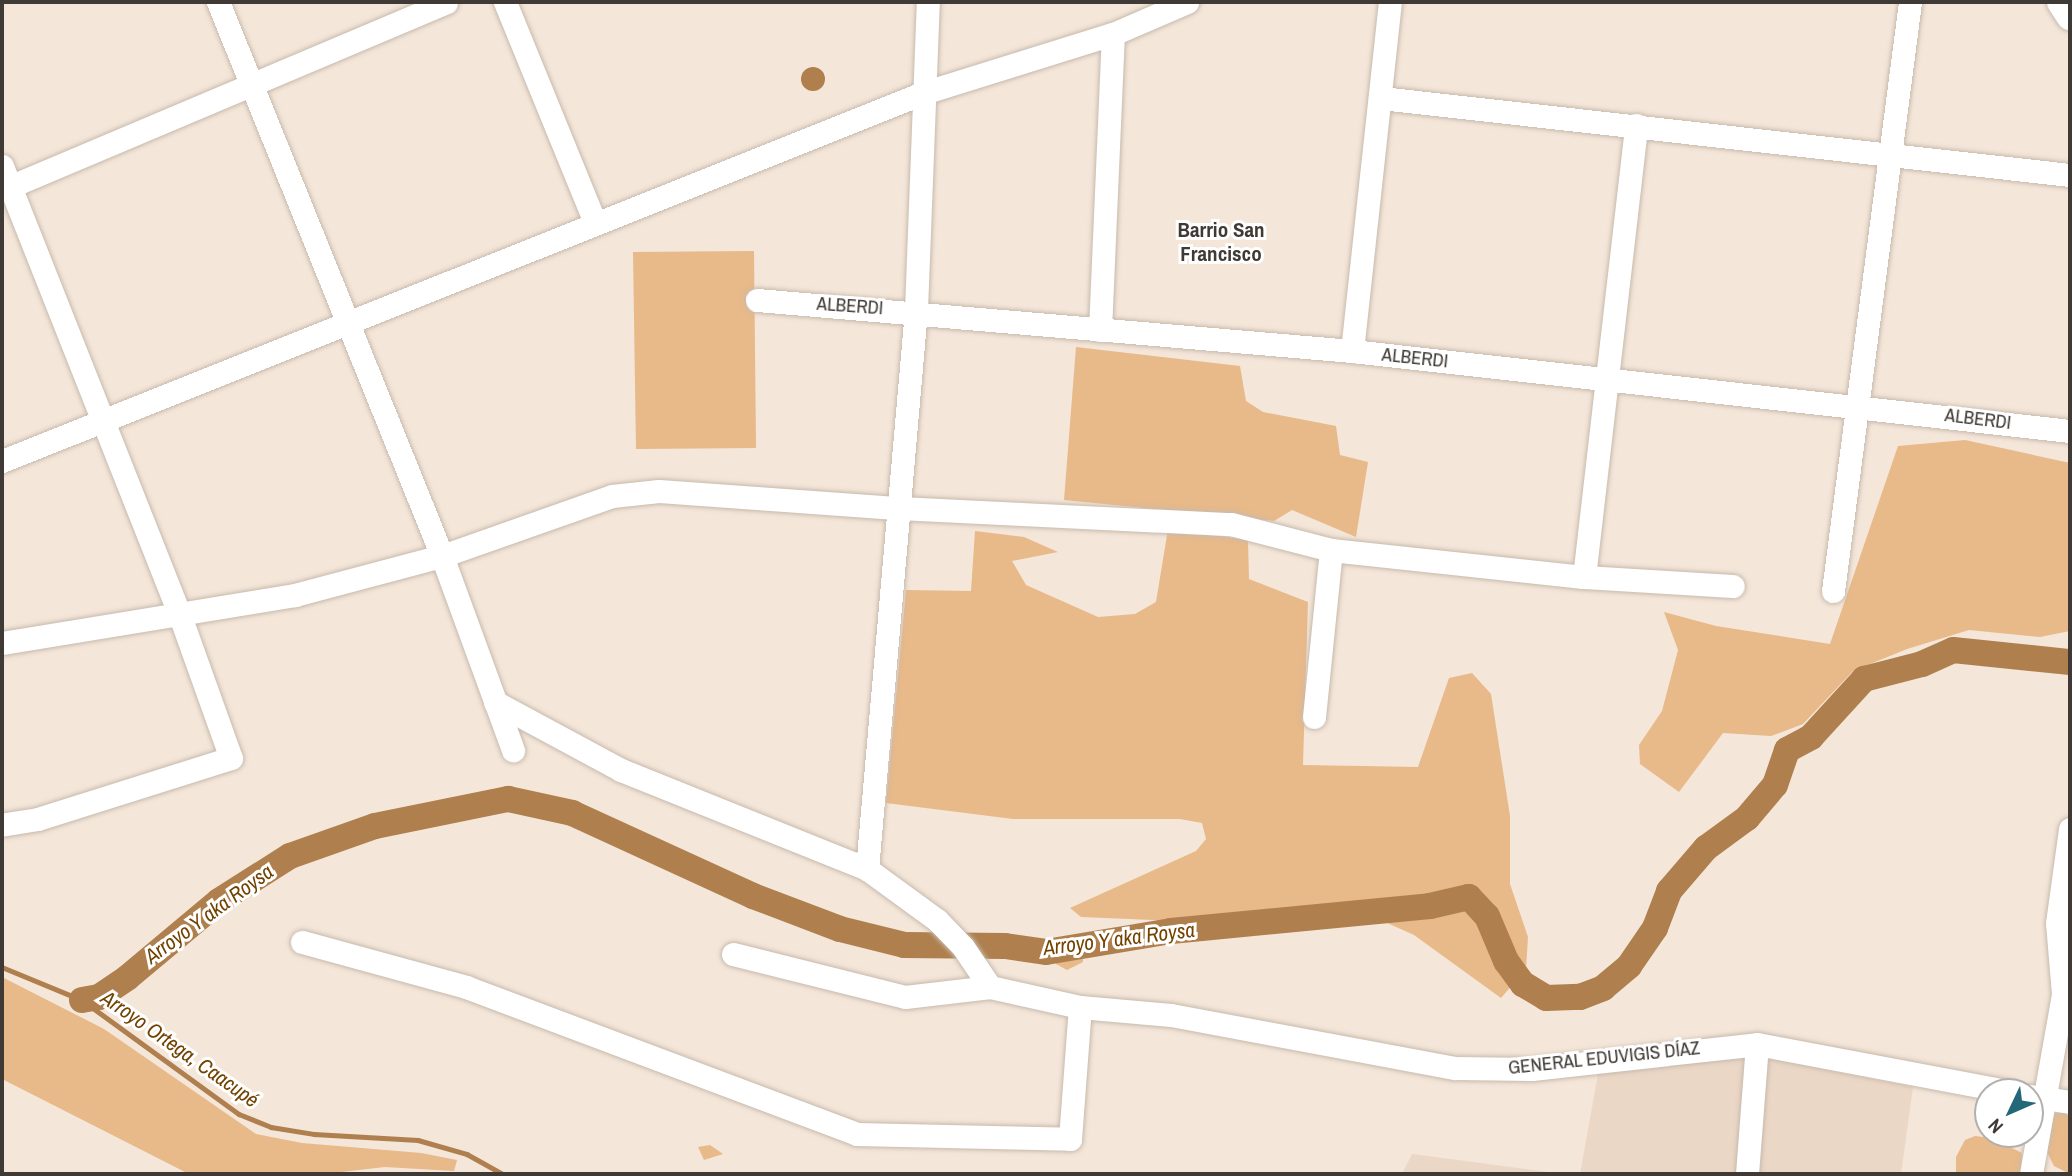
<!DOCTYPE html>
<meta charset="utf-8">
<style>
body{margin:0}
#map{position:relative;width:2072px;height:1176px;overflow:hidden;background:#f4e6d9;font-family:"Archivo Narrow",sans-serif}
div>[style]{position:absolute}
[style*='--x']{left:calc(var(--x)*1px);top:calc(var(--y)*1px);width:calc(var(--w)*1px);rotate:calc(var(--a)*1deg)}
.built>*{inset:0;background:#ebd7c6}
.green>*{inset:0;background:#e8b989}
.water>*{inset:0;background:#af7f4d}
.round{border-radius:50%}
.stream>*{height:4.5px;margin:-2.25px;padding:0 2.25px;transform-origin:2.25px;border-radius:2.25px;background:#af7f4d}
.river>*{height:26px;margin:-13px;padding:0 13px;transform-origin:13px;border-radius:13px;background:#af7f4d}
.roads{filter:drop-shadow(0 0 2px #c7baad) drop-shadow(0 0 2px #c7baad)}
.minor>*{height:23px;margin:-11.5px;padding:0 11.5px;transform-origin:11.5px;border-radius:11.5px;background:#fff}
.major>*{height:28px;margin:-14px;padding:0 14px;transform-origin:14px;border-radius:14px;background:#fff}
span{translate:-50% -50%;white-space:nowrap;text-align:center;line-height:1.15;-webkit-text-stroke:6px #fff;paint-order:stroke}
.street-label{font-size:19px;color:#3f3a35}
.neighbourhood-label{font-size:21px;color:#3f3a35;font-weight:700}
.water-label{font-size:21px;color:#724300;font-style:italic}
.frame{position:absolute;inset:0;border:4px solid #3f3a35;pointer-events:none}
.north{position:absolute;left:1974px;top:1078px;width:70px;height:70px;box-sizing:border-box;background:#fff;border:2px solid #b2b0ae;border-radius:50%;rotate:226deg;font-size:19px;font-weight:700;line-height:28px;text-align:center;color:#3f3a35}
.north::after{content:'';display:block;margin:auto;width:24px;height:32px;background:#236878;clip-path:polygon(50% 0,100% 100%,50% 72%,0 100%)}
</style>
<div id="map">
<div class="built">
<div style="clip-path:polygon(1745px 1054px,1913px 1087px,1901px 1174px,1580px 1174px,1598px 1074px)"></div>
<div style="clip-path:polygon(1412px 1154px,1563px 1174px,1402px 1174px)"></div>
</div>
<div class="green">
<div style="clip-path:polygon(754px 251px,756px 448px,636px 449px,633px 252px)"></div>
<div style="clip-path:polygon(1076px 347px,1240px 366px,1246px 401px,1263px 412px,1336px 426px,1340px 455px,1368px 462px,1356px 537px,1292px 510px,1274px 521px,1064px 500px)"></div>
<div style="clip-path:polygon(1965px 440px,2070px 463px,2070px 631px,2040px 637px,1969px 630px,1907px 649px,1853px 671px,1803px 724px,1771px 736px,1723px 733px,1679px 792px,1640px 764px,1639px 745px,1662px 711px,1678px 650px,1664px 612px,1716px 626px,1830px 644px,1898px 446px)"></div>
<div style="clip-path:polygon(1168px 529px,1248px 540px,1249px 579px,1308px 602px,1303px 765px,1418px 767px,1449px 678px,1472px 673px,1491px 694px,1510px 816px,1510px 884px,1528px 937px,1526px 969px,1501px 998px,1414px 935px,1385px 922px,1333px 911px,1201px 922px,1081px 917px,1070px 908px,1196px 851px,1206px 839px,1202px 823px,1180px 819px,1013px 819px,886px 803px,906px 590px,971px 591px,975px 531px,1024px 537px,1058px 552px,1012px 561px,1026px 585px,1098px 617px,1135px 614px,1156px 602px)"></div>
<div style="clip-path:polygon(1073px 950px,1083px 955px,1083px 962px,1067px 970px,1056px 964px,1057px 957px)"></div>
<div style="clip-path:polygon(2px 977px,104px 1029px,256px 1134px,302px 1143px,421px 1153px,457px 1160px,454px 1171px,385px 1167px,324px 1174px,189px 1174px,2px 1079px)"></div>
<div style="clip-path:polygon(2065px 1112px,2070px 1119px,2070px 1174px,2054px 1166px,2047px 1152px,2054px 1114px)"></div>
<div style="clip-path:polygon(1975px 1136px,1992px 1138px,2022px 1153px,2021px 1174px,1956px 1173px,1956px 1157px,1965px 1140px)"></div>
<div style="clip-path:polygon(710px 1145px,723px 1154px,704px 1160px,698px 1147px)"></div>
</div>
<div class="water">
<div class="round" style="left:801px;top:67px;width:24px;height:24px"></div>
</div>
<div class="stream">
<div style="--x:2;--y:967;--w:87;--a:22.4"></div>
<div style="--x:82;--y:1000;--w:194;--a:36"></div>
<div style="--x:239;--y:1114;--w:35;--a:22"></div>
<div style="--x:271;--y:1127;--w:44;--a:9.2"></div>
<div style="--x:314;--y:1134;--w:104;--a:3.3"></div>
<div style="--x:418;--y:1140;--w:51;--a:15.9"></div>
<div style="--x:467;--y:1154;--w:41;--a:29.1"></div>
</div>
<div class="river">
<div style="--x:82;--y:1000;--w:17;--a:-10"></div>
<div style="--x:99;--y:997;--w:34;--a:-34"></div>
<div style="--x:127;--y:978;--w:120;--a:-39.9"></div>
<div style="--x:219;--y:901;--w:84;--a:-32.4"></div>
<div style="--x:290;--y:856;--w:90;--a:-19.4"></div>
<div style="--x:375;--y:826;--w:136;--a:-11.5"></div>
<div style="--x:508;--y:799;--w:66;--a:12.3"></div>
<div style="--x:572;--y:813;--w:199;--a:24.6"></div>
<div style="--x:753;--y:896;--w:93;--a:20.8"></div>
<div style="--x:840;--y:929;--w:66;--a:14"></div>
<div style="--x:904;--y:945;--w:101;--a:0.6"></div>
<div style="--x:1005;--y:946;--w:41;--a:8.3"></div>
<div style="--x:1046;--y:952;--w:127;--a:-9.5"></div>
<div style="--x:1171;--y:931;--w:260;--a:-5.5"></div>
<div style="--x:1430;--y:906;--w:40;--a:-13"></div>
<div style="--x:1469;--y:897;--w:26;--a:47"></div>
<div style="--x:1487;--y:916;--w:49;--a:67.1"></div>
<div style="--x:1506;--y:961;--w:29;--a:54"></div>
<div style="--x:1523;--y:984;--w:27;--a:31"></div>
<div style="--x:1546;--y:998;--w:34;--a:-2"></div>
<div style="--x:1580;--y:997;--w:25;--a:-21"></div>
<div style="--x:1603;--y:988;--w:34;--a:-40"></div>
<div style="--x:1629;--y:966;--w:46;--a:-55.6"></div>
<div style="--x:1655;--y:928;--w:40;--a:-69"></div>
<div style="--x:1669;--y:891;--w:57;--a:-49.3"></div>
<div style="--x:1706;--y:848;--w:51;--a:-36.2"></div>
<div style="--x:1747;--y:818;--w:43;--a:-49.7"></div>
<div style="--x:1775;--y:785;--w:37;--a:-71"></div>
<div style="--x:1787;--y:750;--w:27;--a:-28"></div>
<div style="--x:1811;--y:737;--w:79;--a:-47.6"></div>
<div style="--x:1864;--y:679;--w:60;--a:-14.5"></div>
<div style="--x:1922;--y:664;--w:34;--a:-24"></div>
<div style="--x:1953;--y:650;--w:118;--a:5.9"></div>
</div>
<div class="roads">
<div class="minor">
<div style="--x:218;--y:2;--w:598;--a:67.98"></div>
<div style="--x:442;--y:556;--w:207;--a:69.9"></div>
<div style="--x:505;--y:2;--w:238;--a:67.8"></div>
<div style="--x:1381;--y:98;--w:693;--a:6.38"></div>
<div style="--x:2;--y:166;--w:481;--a:68.4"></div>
<div style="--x:179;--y:613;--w:154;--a:70.3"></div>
<div style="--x:231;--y:758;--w:202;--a:162.5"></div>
<div style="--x:38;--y:819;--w:36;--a:171"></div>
<div style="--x:2;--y:190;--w:482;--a:-22.9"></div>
<div style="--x:757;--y:300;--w:597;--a:4.9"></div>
<div style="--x:1352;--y:351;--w:722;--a:6.36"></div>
<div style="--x:1100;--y:330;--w:296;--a:-87.5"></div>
<div style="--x:1352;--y:351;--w:351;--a:-83.8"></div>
<div style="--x:2;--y:461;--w:992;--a:-21.78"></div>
<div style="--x:923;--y:93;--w:199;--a:-17.3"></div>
<div style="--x:1113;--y:34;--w:81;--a:-23.4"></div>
<div style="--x:1584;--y:577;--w:455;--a:-83.4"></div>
<div style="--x:1833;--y:591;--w:594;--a:-82.55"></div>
<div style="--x:2;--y:643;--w:297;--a:-9.3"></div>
<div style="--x:295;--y:595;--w:152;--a:-14.9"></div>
<div style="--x:442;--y:556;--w:180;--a:-19.4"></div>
<div style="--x:612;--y:496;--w:47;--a:-6.1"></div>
<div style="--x:659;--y:491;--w:241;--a:4.1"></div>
<div style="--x:899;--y:508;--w:332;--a:2.8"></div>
<div style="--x:1231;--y:524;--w:103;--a:14.6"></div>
<div style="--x:1331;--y:550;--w:254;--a:6.1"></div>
<div style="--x:1584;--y:577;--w:149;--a:3.5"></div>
<div style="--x:495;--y:702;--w:143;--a:28.4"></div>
<div style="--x:621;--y:770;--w:265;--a:21.9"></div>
<div style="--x:867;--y:869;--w:87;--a:36.1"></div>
<div style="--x:937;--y:920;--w:37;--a:46"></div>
<div style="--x:963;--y:947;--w:48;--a:56"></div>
<div style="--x:1314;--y:717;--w:168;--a:-84.2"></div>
<div style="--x:867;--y:869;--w:561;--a:-84.99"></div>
<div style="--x:916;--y:310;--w:308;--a:-87.8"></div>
<div style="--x:302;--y:942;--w:170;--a:15.3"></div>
<div style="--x:466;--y:987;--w:418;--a:20.6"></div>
<div style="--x:857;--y:1134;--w:213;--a:1.3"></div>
<div style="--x:1070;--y:1139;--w:132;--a:-85.7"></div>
<div style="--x:733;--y:954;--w:177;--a:14"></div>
<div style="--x:905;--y:997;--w:86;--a:-6.7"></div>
<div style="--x:990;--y:987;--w:92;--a:12.5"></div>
<div style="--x:1080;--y:1007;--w:91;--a:5"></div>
<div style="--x:1171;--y:1015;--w:289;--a:10.6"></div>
<div style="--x:1455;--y:1068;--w:77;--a:0.7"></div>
<div style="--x:1532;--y:1069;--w:226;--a:-6.3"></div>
<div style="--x:1757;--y:1044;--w:258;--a:10.7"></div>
<div style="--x:2030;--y:1096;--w:40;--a:8.5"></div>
<div style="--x:1747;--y:1174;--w:130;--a:-85.6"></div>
<div style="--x:2031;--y:1174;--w:183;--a:-79.9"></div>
<div style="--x:2063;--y:994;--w:71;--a:-94.8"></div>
<div style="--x:2057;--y:923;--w:95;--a:-82.1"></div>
</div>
<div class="major">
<div style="--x:2061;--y:2;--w:17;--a:57"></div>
</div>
</div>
<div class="street-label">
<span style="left:850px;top:306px;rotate:4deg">ALBERDI</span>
<span style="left:1415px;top:358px;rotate:6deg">ALBERDI</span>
<span style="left:1978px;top:419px;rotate:7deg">ALBERDI</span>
<span style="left:1604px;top:1058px;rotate:-6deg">GENERAL EDUVIGIS DÍAZ</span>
</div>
<div class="neighbourhood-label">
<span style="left:1221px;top:242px">Barrio San<br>Francisco</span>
</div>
<div class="water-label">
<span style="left:209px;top:914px;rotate:-36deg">Arroyo Y aka Roysa</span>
<span style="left:1119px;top:939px;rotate:-7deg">Arroyo Y aka Roysa</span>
<span style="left:180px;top:1049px;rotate:35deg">Arroyo Ortega, Caacupé</span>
</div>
<div class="frame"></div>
<div class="north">N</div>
</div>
